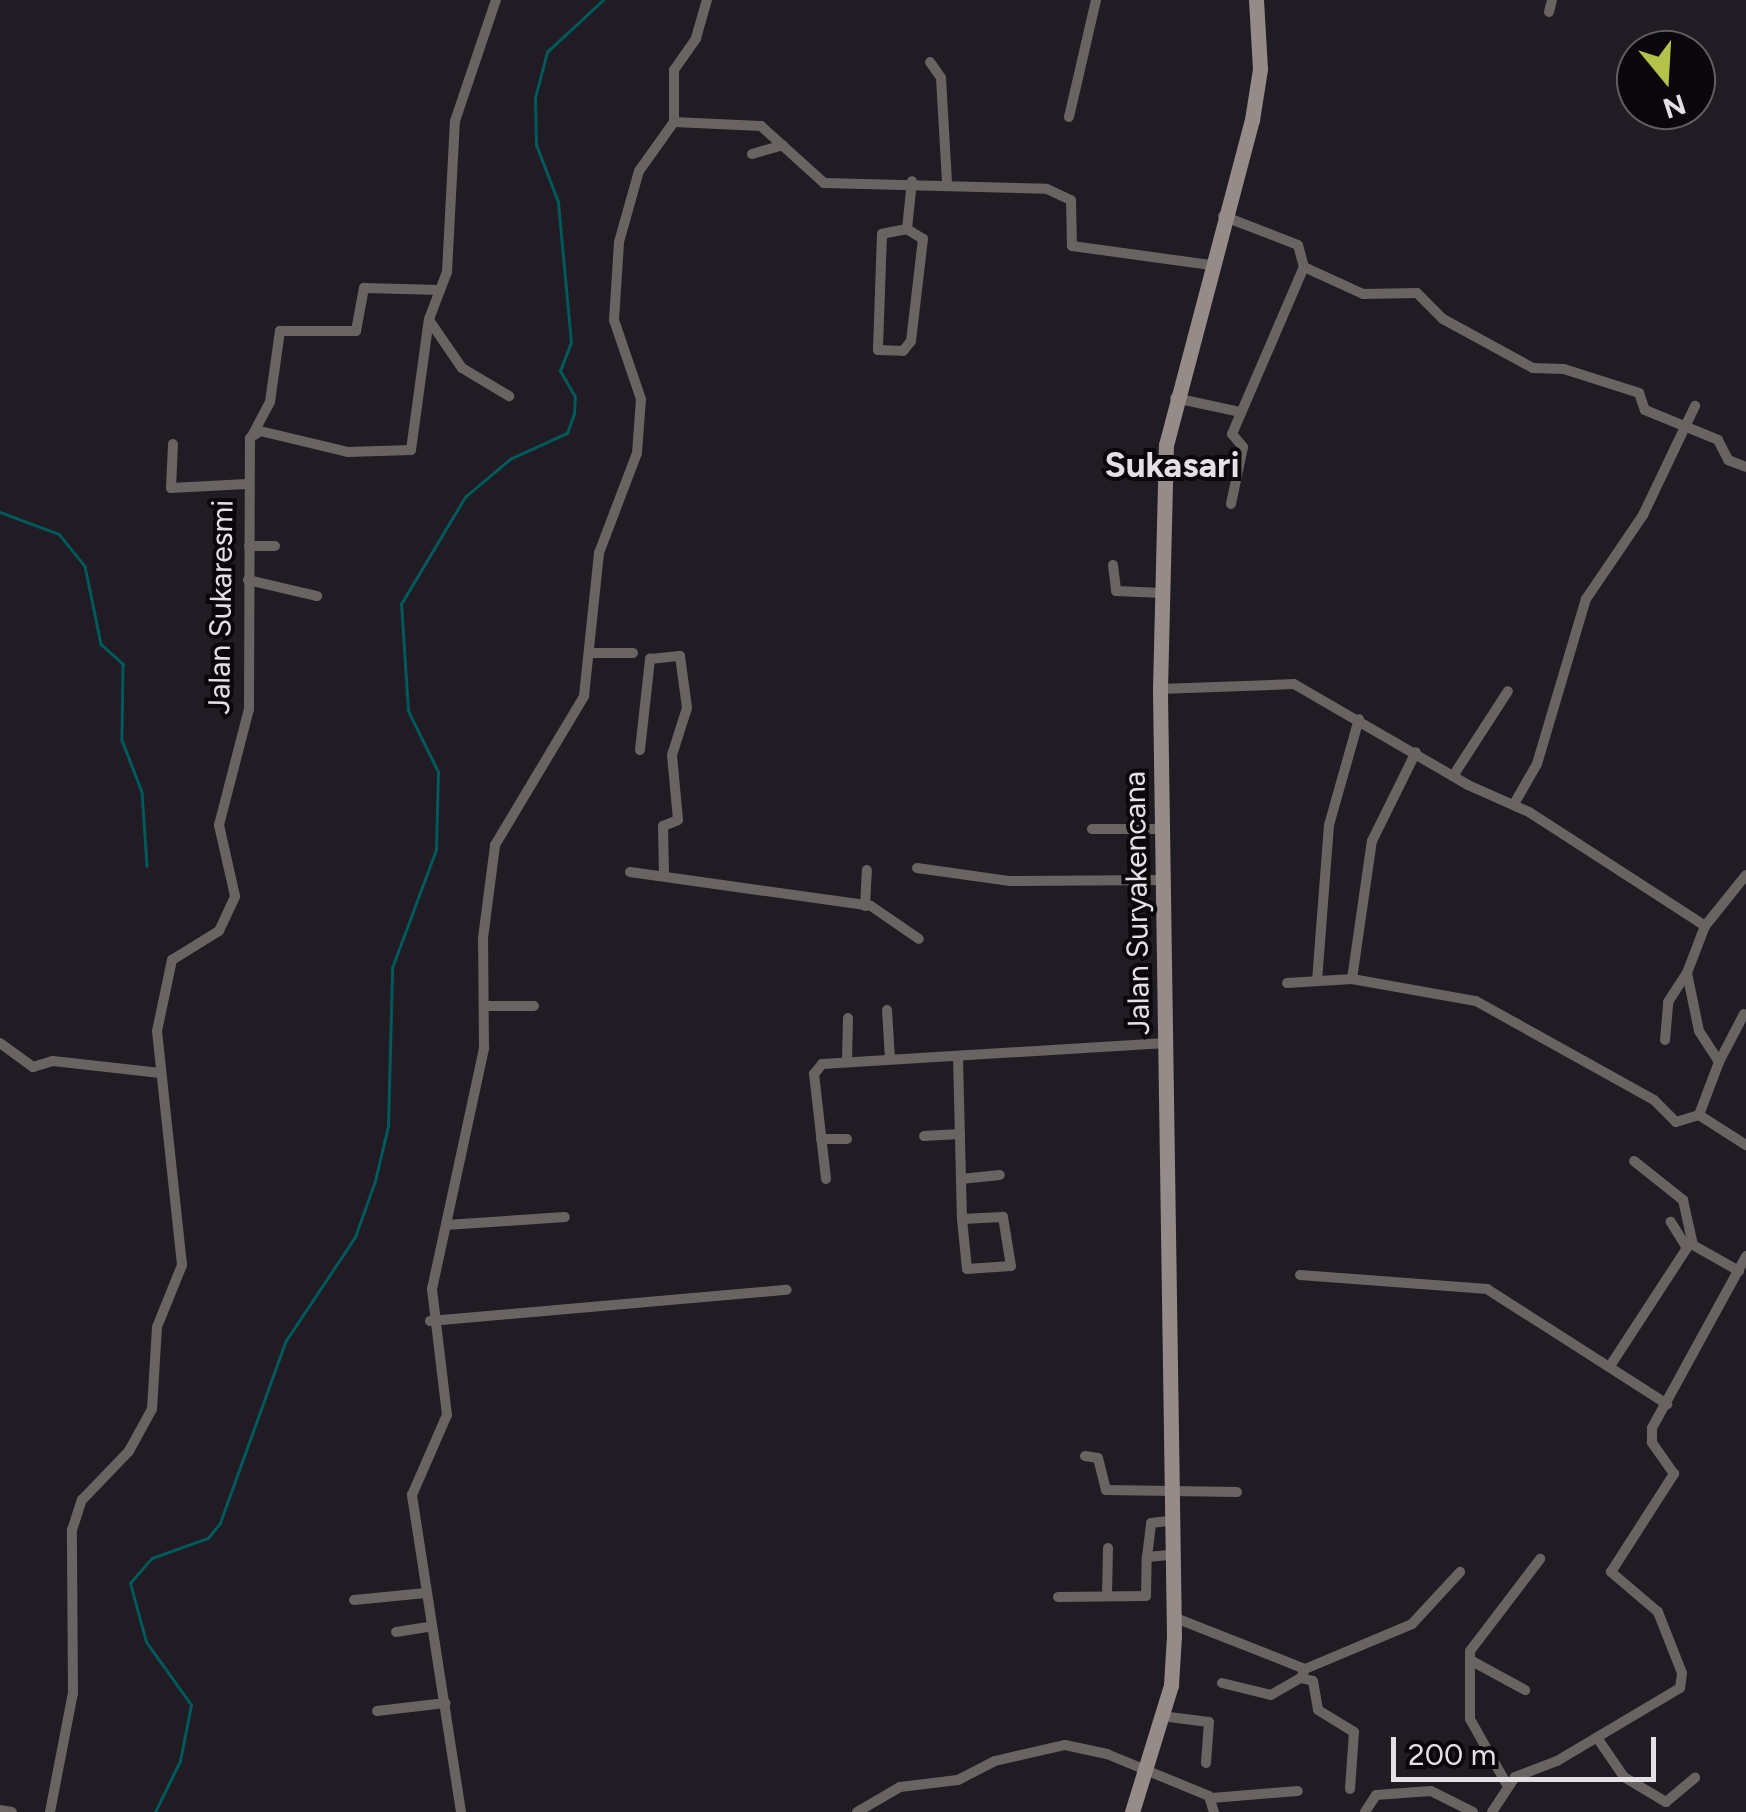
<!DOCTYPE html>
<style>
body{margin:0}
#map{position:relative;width:1746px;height:1812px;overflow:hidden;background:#211b23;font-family:Figtree,sans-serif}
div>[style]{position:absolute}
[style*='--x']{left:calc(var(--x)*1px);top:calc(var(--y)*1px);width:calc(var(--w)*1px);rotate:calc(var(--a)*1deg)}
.stream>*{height:2.5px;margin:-1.25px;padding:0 1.25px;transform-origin:1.25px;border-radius:1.25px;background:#005a5b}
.street>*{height:10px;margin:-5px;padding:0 5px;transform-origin:5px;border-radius:5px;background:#696361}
.secondary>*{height:15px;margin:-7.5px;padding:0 7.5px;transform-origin:7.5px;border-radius:7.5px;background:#958b88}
span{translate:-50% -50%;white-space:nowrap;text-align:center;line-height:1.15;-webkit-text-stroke:8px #09070a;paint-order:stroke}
.street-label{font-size:30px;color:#e4e0e6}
.quarter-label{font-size:35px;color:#e4e0e6;font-weight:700}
.north{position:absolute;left:1616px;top:30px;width:100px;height:100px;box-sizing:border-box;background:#09070a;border:2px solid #615e62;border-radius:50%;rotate:162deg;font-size:28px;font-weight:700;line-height:40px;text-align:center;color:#e4e0e6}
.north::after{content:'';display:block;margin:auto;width:35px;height:45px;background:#b4c24a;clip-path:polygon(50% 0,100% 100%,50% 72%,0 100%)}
.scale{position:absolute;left:1391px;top:1737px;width:265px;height:45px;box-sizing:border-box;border:5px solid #e4e0e6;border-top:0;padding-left:12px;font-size:30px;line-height:35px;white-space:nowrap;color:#e4e0e6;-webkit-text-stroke:8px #09070a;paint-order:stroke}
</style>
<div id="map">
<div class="stream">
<div style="--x:0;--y:512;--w:63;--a:20.4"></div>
<div style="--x:59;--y:534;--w:41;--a:50.9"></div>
<div style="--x:85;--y:566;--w:80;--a:78.4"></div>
<div style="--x:101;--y:644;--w:30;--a:42"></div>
<div style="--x:123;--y:664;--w:76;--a:90.8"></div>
<div style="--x:122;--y:740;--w:56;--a:69"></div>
<div style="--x:142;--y:792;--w:74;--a:86.1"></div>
<div style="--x:155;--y:1812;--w:57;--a:-63.9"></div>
<div style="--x:180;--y:1761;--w:57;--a:-78.9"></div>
<div style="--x:191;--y:1705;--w:77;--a:-125.5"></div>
<div style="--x:146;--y:1642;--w:61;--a:-105.2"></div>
<div style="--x:130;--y:1583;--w:33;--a:-49"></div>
<div style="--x:152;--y:1558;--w:59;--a:-19.7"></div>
<div style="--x:208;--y:1538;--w:19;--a:-51"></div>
<div style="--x:220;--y:1523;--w:192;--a:-70.2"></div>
<div style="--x:285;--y:1342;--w:126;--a:-56.3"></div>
<div style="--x:355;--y:1237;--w:59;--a:-70.3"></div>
<div style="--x:375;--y:1181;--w:57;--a:-76.7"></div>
<div style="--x:388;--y:1126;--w:158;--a:-88.5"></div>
<div style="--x:392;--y:968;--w:126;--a:-69.6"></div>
<div style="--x:436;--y:850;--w:78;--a:-88.5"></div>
<div style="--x:438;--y:772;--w:68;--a:-116.2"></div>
<div style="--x:408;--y:711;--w:107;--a:-93.7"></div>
<div style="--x:401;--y:604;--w:125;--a:-59.1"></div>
<div style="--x:465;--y:497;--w:59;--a:-40.2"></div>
<div style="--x:510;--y:459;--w:63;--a:-24.5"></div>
<div style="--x:567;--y:433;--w:20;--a:-70"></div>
<div style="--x:574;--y:414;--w:17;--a:-87"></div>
<div style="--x:575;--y:397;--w:30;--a:-120"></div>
<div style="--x:560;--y:371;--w:30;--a:-69"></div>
<div style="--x:571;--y:343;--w:142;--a:-95.3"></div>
<div style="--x:558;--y:202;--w:61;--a:-111.1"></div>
<div style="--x:536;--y:145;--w:47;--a:-91.2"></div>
<div style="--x:535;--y:98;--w:48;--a:-75.4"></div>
<div style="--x:547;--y:52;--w:76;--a:-42.9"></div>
</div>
<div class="street">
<div style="--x:1549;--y:12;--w:12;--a:-76"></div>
<div style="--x:930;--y:62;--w:19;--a:55"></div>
<div style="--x:941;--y:78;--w:103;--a:86.7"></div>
<div style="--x:1069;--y:117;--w:120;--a:-77"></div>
<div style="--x:674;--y:122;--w:52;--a:-90"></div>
<div style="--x:674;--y:70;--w:39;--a:-55"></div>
<div style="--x:696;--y:38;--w:40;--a:-74"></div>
<div style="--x:752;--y:154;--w:32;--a:-16"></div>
<div style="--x:1223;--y:216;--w:80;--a:21.1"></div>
<div style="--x:1298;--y:245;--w:23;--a:75"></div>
<div style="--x:1304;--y:267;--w:65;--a:24.6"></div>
<div style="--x:1363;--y:294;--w:54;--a:-1.1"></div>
<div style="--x:1417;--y:293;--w:37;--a:45"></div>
<div style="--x:1443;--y:319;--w:102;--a:28.6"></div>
<div style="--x:1533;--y:368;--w:31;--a:2"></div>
<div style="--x:1564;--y:369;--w:79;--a:17.7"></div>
<div style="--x:1639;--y:393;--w:18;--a:71"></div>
<div style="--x:1645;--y:410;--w:79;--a:22.3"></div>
<div style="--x:1718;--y:440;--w:22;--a:63"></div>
<div style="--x:1728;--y:460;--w:19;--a:21"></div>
<div style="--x:907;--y:229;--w:25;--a:169"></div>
<div style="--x:882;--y:234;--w:116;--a:92"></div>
<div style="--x:878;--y:350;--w:25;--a:2"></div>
<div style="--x:903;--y:351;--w:13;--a:-51"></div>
<div style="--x:911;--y:341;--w:103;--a:-83.3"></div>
<div style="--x:923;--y:239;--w:19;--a:-148"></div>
<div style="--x:907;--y:229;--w:48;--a:-84.1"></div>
<div style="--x:429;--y:320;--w:58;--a:55.5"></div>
<div style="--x:462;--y:368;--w:55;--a:30.8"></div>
<div style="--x:1175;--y:398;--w:66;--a:12.2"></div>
<div style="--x:253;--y:434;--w:36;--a:-62"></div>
<div style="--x:270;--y:402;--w:72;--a:-82"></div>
<div style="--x:280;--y:331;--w:76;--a:0"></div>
<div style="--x:356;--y:331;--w:44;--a:-79.5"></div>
<div style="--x:364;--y:288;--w:76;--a:1.5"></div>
<div style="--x:173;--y:444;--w:44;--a:92.6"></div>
<div style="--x:171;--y:488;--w:76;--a:-3"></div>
<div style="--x:1231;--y:504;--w:58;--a:-78.1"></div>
<div style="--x:1243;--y:447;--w:17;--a:-130"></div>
<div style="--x:1232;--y:434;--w:182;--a:-66.7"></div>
<div style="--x:249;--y:546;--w:26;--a:0"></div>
<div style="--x:1113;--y:565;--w:26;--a:83"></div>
<div style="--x:1116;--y:591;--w:46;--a:2.5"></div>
<div style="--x:248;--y:580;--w:71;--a:13.1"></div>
<div style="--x:590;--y:653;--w:43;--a:0"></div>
<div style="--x:1160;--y:689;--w:134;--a:-2.1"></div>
<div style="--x:1294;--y:684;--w:201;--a:30.1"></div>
<div style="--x:1468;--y:785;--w:67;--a:23.9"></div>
<div style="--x:1529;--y:812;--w:210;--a:32.9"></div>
<div style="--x:1705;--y:926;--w:50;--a:111"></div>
<div style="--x:1687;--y:973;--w:59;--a:78.3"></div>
<div style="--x:1699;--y:1031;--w:37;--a:57"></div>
<div style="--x:1719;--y:1062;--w:57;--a:110.7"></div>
<div style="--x:1699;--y:1115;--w:56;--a:32.6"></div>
<div style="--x:640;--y:750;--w:92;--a:-83.7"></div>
<div style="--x:650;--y:659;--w:30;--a:-6"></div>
<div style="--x:680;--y:656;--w:52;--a:82.3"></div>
<div style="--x:687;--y:708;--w:49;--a:107.7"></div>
<div style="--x:672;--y:755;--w:65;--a:84.7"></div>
<div style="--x:678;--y:820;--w:16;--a:158"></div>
<div style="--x:663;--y:826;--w:48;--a:88.8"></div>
<div style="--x:1453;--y:776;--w:101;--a:-57.1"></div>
<div style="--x:1514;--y:804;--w:46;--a:-60.1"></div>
<div style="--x:1537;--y:764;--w:172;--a:-73.5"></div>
<div style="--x:1586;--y:599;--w:102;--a:-55.8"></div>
<div style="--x:1643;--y:515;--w:121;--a:-64.5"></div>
<div style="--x:1092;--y:829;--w:71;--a:0"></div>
<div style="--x:917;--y:868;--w:94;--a:8"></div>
<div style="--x:1010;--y:881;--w:154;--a:-0.4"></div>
<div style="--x:630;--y:872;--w:243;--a:8"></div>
<div style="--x:871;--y:906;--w:58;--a:34.5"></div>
<div style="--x:865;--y:906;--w:36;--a:-87"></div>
<div style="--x:1705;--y:926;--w:65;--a:-51.2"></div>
<div style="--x:1352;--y:979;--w:126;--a:10.1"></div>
<div style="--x:1476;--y:1001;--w:204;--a:29.1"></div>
<div style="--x:1654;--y:1100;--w:31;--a:45"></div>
<div style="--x:1676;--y:1122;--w:24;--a:-17"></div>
<div style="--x:1317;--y:981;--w:156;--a:-85.6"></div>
<div style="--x:1329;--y:825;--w:110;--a:-74.2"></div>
<div style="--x:1287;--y:983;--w:65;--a:-3.5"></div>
<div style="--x:1352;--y:979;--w:139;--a:-81.8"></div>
<div style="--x:1372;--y:841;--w:99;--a:-63.7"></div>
<div style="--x:484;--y:1006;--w:50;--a:0"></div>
<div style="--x:887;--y:1010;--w:49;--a:86.5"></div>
<div style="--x:1665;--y:1040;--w:38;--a:-85"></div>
<div style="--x:1668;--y:1002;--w:35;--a:-57"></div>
<div style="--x:0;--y:1043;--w:41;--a:36"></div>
<div style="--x:33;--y:1067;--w:21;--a:-17"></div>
<div style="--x:53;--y:1061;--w:108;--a:6.4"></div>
<div style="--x:958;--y:1057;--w:162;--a:88.6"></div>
<div style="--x:962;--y:1219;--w:50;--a:84.3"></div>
<div style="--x:967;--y:1269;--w:44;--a:-3.9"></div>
<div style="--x:1011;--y:1266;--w:50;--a:-99.3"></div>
<div style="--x:1003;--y:1217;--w:41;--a:177.2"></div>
<div style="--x:847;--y:1061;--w:43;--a:-88.7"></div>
<div style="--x:1719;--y:1062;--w:54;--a:-62.5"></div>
<div style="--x:924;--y:1136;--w:36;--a:-3"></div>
<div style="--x:821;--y:1139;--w:26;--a:0"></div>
<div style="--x:1634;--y:1161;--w:63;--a:38.5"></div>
<div style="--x:1683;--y:1200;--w:46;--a:77.5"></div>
<div style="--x:1693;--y:1245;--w:53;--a:29.5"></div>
<div style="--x:826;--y:1179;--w:106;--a:-96.5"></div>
<div style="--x:814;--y:1074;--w:13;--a:-51"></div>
<div style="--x:822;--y:1064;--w:345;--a:-3.5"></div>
<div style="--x:961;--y:1179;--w:39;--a:-6"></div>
<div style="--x:446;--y:1225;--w:119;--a:-3.8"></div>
<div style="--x:1300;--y:1275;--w:188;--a:4.3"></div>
<div style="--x:1487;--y:1289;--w:214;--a:32.6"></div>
<div style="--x:430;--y:1321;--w:358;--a:-5"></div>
<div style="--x:1610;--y:1366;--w:141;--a:-56.9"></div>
<div style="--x:1687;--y:1248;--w:31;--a:-122"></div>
<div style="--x:1085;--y:1456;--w:13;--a:9"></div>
<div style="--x:1098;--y:1458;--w:33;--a:76"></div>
<div style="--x:1106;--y:1490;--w:131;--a:0.9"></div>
<div style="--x:1147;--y:1557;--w:34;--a:-83"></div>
<div style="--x:1151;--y:1523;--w:17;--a:-7"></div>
<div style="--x:1107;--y:1595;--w:47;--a:-88.8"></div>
<div style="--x:1058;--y:1597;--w:88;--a:-0.7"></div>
<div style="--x:1146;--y:1596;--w:39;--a:-89"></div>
<div style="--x:1147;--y:1557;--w:25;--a:-5"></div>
<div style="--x:354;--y:1600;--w:72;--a:-5.6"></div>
<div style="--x:1173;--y:1617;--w:142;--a:21.5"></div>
<div style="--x:1305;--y:1669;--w:116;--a:-22.8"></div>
<div style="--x:1412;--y:1624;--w:71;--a:-47.3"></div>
<div style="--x:396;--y:1632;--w:36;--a:-9"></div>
<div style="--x:1470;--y:1660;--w:63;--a:28.6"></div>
<div style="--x:1305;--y:1669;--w:10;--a:114"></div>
<div style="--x:1301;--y:1678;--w:12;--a:14"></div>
<div style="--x:1313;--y:1681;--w:29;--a:80"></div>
<div style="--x:1318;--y:1710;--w:42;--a:31.4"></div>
<div style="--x:1354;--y:1732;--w:57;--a:94"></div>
<div style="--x:1222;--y:1683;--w:50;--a:13.8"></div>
<div style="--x:1271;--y:1695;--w:34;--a:-30"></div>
<div style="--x:377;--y:1711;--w:69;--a:-6.6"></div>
<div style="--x:1161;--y:1716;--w:48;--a:7.1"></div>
<div style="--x:1209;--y:1722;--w:41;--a:94.2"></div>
<div style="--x:1598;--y:1739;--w:46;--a:55.6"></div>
<div style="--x:1624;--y:1777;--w:49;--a:30.8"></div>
<div style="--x:1666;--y:1802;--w:38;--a:-40"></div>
<div style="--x:1506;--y:1783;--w:73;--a:-119.4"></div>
<div style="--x:1470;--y:1719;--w:68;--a:-90"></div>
<div style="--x:1470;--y:1651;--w:116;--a:-52.7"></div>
<div style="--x:1212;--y:1798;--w:86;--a:-4.7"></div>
<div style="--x:0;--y:1810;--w:12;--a:9"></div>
<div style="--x:50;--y:1812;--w:121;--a:-79.1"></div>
<div style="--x:73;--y:1693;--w:163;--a:-90.4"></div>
<div style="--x:72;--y:1530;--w:32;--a:-72"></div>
<div style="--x:82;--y:1500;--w:68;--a:-46.2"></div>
<div style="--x:129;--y:1451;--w:48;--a:-61.3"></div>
<div style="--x:152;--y:1409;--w:82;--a:-86.5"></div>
<div style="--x:157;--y:1327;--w:67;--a:-68"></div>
<div style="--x:182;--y:1265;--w:235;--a:-96.1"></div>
<div style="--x:157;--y:1031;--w:73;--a:-78.1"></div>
<div style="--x:172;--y:960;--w:55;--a:-31.7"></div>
<div style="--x:219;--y:931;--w:38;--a:-65"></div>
<div style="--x:235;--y:896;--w:73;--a:-102.7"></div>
<div style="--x:219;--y:825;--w:120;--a:-75.5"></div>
<div style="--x:249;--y:709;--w:271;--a:-89.8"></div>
<div style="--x:250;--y:438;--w:12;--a:-35"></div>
<div style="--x:260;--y:431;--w:90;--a:13.4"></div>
<div style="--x:348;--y:452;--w:63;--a:-1.8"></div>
<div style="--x:411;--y:450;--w:132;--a:-82.2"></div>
<div style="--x:429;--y:319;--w:50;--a:-69"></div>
<div style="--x:447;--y:272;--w:151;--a:-87"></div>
<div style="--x:455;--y:121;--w:128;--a:-71.3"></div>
<div style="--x:461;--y:1812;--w:321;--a:-98.8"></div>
<div style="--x:412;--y:1495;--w:87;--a:-66.4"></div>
<div style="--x:447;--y:1415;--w:127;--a:-96.8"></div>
<div style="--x:432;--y:1289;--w:247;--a:-77.8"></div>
<div style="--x:484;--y:1048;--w:110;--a:-90.5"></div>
<div style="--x:483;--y:938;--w:94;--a:-82.6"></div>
<div style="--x:495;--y:845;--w:174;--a:-59.1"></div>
<div style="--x:584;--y:696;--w:144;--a:-84"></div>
<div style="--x:599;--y:553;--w:107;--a:-69.2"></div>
<div style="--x:637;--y:453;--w:54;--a:-85.8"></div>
<div style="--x:641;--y:399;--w:83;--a:-108.9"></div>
<div style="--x:614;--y:320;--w:78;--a:-86.3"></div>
<div style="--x:619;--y:242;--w:74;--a:-74.3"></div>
<div style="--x:639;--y:171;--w:60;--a:-54.5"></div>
<div style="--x:674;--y:122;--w:87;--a:2.6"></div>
<div style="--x:761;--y:126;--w:85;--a:42.1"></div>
<div style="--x:824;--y:183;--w:223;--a:1.5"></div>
<div style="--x:1047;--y:189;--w:26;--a:25"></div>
<div style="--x:1071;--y:200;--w:46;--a:88.8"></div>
<div style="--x:1072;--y:246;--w:140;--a:7.8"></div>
<div style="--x:857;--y:1812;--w:50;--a:-30.2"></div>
<div style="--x:900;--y:1787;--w:58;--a:-6.9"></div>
<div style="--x:958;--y:1780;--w:42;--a:-27.2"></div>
<div style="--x:995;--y:1761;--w:72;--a:-12.9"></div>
<div style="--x:1065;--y:1745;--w:43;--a:12.1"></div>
<div style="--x:1107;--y:1754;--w:110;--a:22.4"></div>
<div style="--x:1209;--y:1796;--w:17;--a:73"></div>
<div style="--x:1365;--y:1812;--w:20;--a:-57"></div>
<div style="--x:1376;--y:1795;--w:55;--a:-4.2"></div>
<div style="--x:1431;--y:1791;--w:47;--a:26.6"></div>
<div style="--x:1492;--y:1812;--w:42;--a:-56.7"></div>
<div style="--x:1515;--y:1777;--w:45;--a:-20.9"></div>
<div style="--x:1557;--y:1761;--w:143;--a:-30.7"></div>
<div style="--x:1680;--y:1688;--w:15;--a:-82"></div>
<div style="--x:1682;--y:1673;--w:66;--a:-111.5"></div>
<div style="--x:1658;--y:1612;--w:62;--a:-139.6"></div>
<div style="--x:1611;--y:1572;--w:117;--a:-57.3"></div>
<div style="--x:1674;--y:1474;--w:39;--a:-125"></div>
<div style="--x:1652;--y:1442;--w:14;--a:-90"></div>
<div style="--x:1652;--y:1428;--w:196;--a:-61.3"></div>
</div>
<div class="secondary">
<div style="--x:1132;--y:1812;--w:133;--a:-72.9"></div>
<div style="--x:1171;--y:1685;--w:49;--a:-86.5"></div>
<div style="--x:1174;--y:1636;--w:947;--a:-90.85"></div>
<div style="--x:1160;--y:689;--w:244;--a:-88.6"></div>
<div style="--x:1166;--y:445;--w:336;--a:-75.2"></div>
<div style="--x:1252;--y:120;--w:52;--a:-81.1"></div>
<div style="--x:1260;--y:69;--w:69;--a:-93.3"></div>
</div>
<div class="street-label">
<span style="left:221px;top:607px;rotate:-89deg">Jalan Sukaresmi</span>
<span style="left:1137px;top:903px;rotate:-91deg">Jalan Suryakencana</span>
</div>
<div class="quarter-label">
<span style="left:1172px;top:465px">Sukasari</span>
</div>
<div class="north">N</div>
<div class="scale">200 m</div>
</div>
